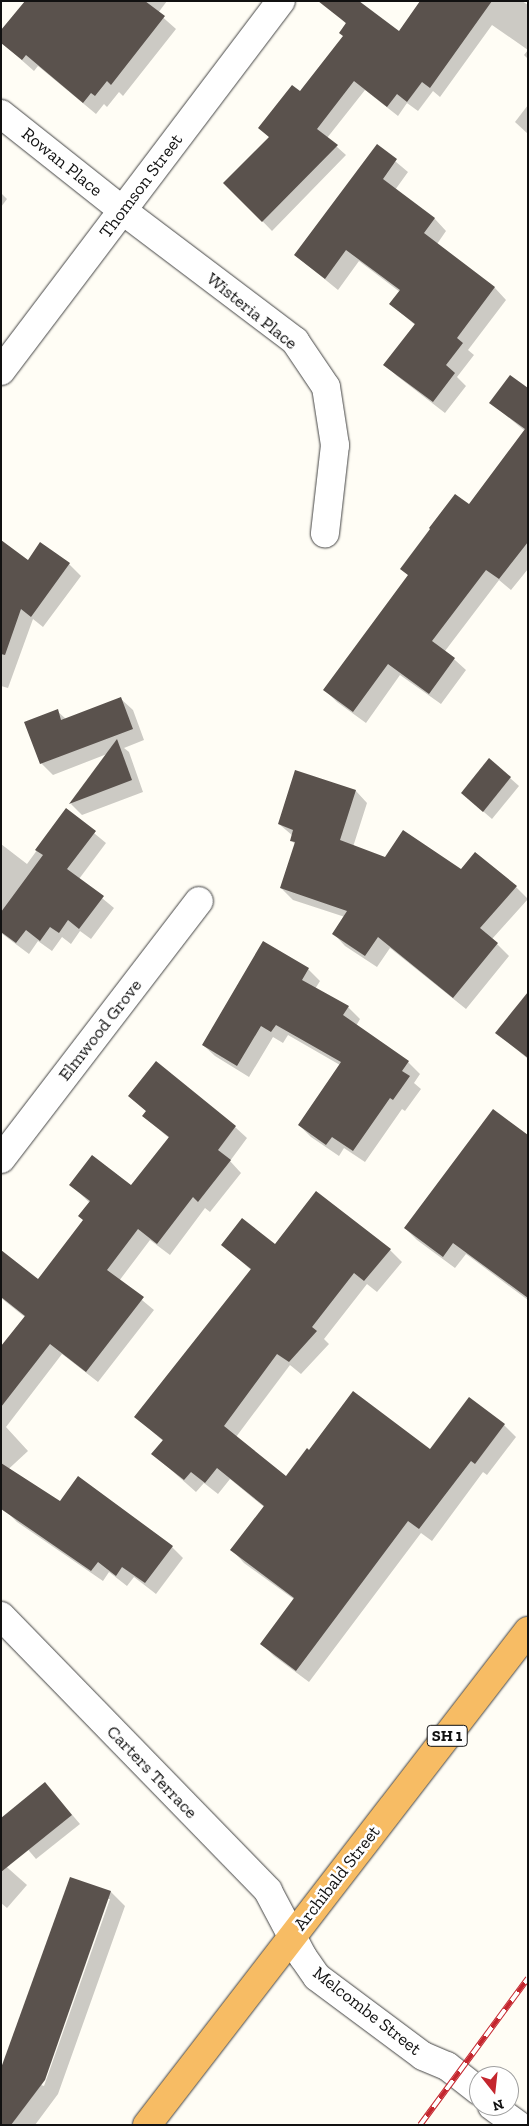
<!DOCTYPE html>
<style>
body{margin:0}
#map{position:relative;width:529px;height:2126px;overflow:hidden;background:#fffdf5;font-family:"Zilla Slab",serif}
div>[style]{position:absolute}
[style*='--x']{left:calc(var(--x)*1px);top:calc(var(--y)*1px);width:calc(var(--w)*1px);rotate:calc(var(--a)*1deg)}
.shadow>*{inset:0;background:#0003}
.building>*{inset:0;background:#5a524d}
.roads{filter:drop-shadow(0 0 1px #444) drop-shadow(0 0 1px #444)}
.minor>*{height:28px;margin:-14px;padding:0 14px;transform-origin:14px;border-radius:14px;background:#fff}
.trunk>*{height:28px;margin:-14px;padding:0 14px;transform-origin:14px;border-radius:14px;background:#f7bc64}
.rail>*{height:5.5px;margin-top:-2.75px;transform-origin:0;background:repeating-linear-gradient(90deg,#fff 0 11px,#c4262e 0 22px);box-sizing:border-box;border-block:1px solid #c4262e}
span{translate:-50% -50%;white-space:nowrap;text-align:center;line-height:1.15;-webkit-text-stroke:5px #fff;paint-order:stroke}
.shield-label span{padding:1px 4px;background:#fff;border:1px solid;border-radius:4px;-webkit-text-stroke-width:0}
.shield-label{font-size:16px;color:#111;font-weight:700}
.street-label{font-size:18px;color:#111}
.frame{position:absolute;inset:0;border:2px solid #111;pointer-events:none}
.north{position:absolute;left:469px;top:2066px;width:50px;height:50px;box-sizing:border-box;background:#fff;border:1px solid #a0a0a0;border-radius:50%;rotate:164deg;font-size:14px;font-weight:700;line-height:20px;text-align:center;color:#111}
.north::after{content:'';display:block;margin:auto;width:18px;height:22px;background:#c4262e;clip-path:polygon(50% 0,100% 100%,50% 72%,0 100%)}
</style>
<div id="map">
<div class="shadow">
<div style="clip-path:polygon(48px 1px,167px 1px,158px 13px,176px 29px,123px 96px,119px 92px,107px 107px,104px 104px,96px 114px,38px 66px,34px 71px,1px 42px)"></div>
<div style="clip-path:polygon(421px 1px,522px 1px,528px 5px,528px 59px,524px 55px,528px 50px,492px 25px,440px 97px,433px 91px,418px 111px,407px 103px,398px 116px,365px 90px,327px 138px,346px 155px,272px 231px,225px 183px,270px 138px,260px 128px,300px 93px,344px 36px,347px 25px,337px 14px,399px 33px)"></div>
<div style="clip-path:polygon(528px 105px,528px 134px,515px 122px)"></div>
<div style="clip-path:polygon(377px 146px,408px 172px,395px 190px,435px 219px,446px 231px,437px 244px,495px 288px,506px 300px,468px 350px,474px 355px,457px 377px,466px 386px,445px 413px,397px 376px,385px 365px,415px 325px,391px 304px,400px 292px,359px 261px,338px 290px,295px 255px)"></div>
<div style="clip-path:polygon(1px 193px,7px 199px,1px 207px)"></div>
<div style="clip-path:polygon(528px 389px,528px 569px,511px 590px,499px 580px,445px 651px,466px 670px,441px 704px,400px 675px,366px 723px,337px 702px,325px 690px,409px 576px,401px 569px,469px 506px,525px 431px,491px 403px)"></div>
<div style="clip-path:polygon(1px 542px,28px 562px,41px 544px,69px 564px,81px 576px,43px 627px,33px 619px,8px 688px,1px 686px)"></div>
<div style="clip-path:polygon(121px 699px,133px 710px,144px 740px,124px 748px,129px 752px,143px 792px,82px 815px,71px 804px,107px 754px,53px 775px,41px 763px,57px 711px,66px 719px)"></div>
<div style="clip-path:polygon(296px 772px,356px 791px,367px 803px,353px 847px,385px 858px,462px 871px,516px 887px,528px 899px,492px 939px,509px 956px,466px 1009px,390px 948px,377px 967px,345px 946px,334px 934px,345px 917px,293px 900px,281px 888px,296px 845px,291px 840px,293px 836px,279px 824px)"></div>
<div style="clip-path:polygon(510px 778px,519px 786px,492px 819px,462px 793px)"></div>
<div style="clip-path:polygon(66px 810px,106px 843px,79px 879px,114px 908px,91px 939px,80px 931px,71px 944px,62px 937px,52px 951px,38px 941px,29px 954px,1px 933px,1px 844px,27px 864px)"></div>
<div style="clip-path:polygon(308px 969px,320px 981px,315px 989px,348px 1007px,360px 1019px,356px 1026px,408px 1062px,420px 1074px,414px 1083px,421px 1089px,405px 1111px,402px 1109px,365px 1162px,344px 1148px,339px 1156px,311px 1137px,299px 1125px,340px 1065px,288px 1035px,283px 1043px,273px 1037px,249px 1077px,215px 1056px,203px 1045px)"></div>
<div style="clip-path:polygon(528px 1009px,528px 1059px,497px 1033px)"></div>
<div style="clip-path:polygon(130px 1096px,235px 1127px,247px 1138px,230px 1161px,241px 1173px,210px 1212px,205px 1208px,170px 1255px,150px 1240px,119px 1281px,154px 1310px,98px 1382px,62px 1354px,6px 1427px,28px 1451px,1px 1476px,1px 1349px,26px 1318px,1px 1298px,1px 1263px,38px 1281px,84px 1220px,90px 1203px,71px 1185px,131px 1187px,169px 1138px,143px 1116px,147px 1112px)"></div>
<div style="clip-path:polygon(528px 1136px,528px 1300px,466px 1254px,455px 1268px,417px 1240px,405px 1228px)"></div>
<div style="clip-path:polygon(223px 1245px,390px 1250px,402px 1262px,377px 1292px,367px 1284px,324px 1339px,329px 1344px,301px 1374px,290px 1365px,236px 1437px,286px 1478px,309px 1451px,431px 1450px,504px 1425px,516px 1437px,487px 1475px,483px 1472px,432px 1541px,421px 1533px,309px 1682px,274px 1656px,262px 1644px,295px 1600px,244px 1563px,232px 1550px,264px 1507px,230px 1479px,218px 1494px,204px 1483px,196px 1492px,153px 1454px,163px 1441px,136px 1417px,251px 1270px)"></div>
<div style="clip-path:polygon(60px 1503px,172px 1547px,183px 1558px,156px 1594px,134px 1577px,127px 1586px,109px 1572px,103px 1581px,17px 1522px,6px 1511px)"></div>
<div style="clip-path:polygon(45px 1783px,80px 1824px,36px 1859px,2px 1819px)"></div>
<div style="clip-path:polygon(1px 1862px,27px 1885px,7px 1908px,1px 1903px)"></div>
<div style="clip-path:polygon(evenodd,71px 1879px,111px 1892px,125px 1906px,58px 2094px,35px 2125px,1px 2125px,71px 1879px,107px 1899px,110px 1899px,44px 2086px,41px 2085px,107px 1899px)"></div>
</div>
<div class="building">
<div style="clip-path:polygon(25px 1px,145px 1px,165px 16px,111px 85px,107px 81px,95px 96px,91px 93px,83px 103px,26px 55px,22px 60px,1px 43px,1px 30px)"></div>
<div style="clip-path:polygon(318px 1px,359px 1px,399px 31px,420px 1px,492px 1px,430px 88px,422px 82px,407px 102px,397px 94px,387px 107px,354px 81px,317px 129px,338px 145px,262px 222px,223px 183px,269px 137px,258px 128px,292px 85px,300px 91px,343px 36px,339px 33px,346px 23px)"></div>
<div style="clip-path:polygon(377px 144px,397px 159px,383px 179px,435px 218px,424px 233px,495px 287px,457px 338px,463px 343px,446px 365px,455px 373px,433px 402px,383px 365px,415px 324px,389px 304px,400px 290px,346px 250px,325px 279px,294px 255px)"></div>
<div style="clip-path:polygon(510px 375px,528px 388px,528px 542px,499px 579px,486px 570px,432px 641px,455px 658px,429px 694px,388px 664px,353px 712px,323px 690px,408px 575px,400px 569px,430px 529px,429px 528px,455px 494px,469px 504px,525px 429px,489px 403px)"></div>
<div style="clip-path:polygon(1px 540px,28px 560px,40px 542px,70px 563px,31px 617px,21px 609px,5px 655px,1px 654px)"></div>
<div style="clip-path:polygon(121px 697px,133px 729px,40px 764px,24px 722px,58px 709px,61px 720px)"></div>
<div style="clip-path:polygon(117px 739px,132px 780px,69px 804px)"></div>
<div style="clip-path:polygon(489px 758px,511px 777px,483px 812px,461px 793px)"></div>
<div style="clip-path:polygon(295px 770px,356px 790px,340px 840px,385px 857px,403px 830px,461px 869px,475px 852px,517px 886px,480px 928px,498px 943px,453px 998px,378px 937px,365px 956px,332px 934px,347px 911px,280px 888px,295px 842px,290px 841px,293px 830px,278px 824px)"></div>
<div style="clip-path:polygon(66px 808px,96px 831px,67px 869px,104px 896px,79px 929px,68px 920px,59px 933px,50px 927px,40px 941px,26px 930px,16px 943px,1px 932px,1px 912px,43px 855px,35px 850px)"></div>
<div style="clip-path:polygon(263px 941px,309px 968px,302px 980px,349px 1006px,343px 1015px,409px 1061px,402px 1071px,410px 1076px,393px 1100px,390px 1098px,353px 1151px,332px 1137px,326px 1145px,298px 1125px,341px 1062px,276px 1025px,271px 1032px,261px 1026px,237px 1066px,202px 1045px)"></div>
<div style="clip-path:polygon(528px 992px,528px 1058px,495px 1033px)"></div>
<div style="clip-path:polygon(156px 1061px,236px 1126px,218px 1150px,231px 1160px,198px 1202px,193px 1197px,157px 1244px,138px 1229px,107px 1270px,144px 1297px,86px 1372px,50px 1344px,1px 1407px,1px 1346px,25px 1316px,1px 1297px,1px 1250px,38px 1279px,83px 1220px,78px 1216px,90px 1201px,69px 1185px,92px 1155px,131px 1185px,169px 1137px,142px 1116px,146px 1111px,128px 1096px)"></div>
<div style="clip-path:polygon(493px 1109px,528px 1135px,528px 1298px,453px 1243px,443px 1257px,404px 1228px)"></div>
<div style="clip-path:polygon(316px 1191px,391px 1249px,364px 1281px,354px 1273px,312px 1327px,317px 1331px,289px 1362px,277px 1354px,224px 1426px,286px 1476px,307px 1448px,309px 1450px,353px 1391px,430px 1449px,469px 1397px,505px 1424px,475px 1464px,471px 1461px,419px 1529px,408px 1521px,296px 1671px,260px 1644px,294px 1598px,230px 1550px,264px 1506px,217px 1468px,205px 1483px,191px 1472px,184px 1480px,151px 1454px,163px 1440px,134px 1417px,251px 1269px,221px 1245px,242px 1218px,275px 1244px)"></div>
<div style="clip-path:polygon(1px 1463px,60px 1501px,78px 1476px,173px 1546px,145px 1583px,122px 1567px,116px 1576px,98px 1562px,91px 1571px,1px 1509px)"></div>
<div style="clip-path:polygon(45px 1782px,72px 1815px,1px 1872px,1px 1818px)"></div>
<div style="clip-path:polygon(70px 1877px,111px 1891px,45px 2080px,11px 2125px,1px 2125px,1px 2068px)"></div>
</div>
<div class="roads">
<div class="minor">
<div style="--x:1;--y:114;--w:154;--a:38.4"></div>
<div style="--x:122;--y:210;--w:217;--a:37.1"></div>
<div style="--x:295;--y:341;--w:55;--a:56"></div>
<div style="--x:326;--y:387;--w:59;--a:81.2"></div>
<div style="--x:335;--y:445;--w:89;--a:96.5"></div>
<div style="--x:1;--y:371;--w:464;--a:-52.9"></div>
<div style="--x:1;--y:1159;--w:325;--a:-52.5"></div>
<div style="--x:1;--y:1616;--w:383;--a:45.8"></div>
<div style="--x:268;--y:1891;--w:75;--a:62.1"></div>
<div style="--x:303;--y:1957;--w:24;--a:55"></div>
<div style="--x:317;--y:1977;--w:132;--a:36.7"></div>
<div style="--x:423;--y:2056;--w:26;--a:23"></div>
<div style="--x:447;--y:2066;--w:41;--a:38"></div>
<div style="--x:492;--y:2106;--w:32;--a:36"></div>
</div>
<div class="trunk">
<div style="--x:147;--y:2125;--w:624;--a:-52.36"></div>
</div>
</div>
<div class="rail">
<div style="--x:420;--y:2125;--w:182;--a:-53.7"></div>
</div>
<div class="shield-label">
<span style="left:447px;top:1736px">SH 1</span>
</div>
<div class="street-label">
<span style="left:62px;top:162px;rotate:39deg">Rowan Place</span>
<span style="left:141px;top:186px;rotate:-53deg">Thomson Street</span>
<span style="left:252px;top:311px;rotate:39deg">Wisteria Place</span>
<span style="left:100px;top:1030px;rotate:-52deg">Elmwood Grove</span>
<span style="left:152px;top:1772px;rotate:46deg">Carters Terrace</span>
<span style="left:337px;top:1878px;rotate:-52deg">Archibald Street</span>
<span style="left:367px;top:2011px;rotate:38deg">Melcombe Street</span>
</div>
<div class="frame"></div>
<div class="north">N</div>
</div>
